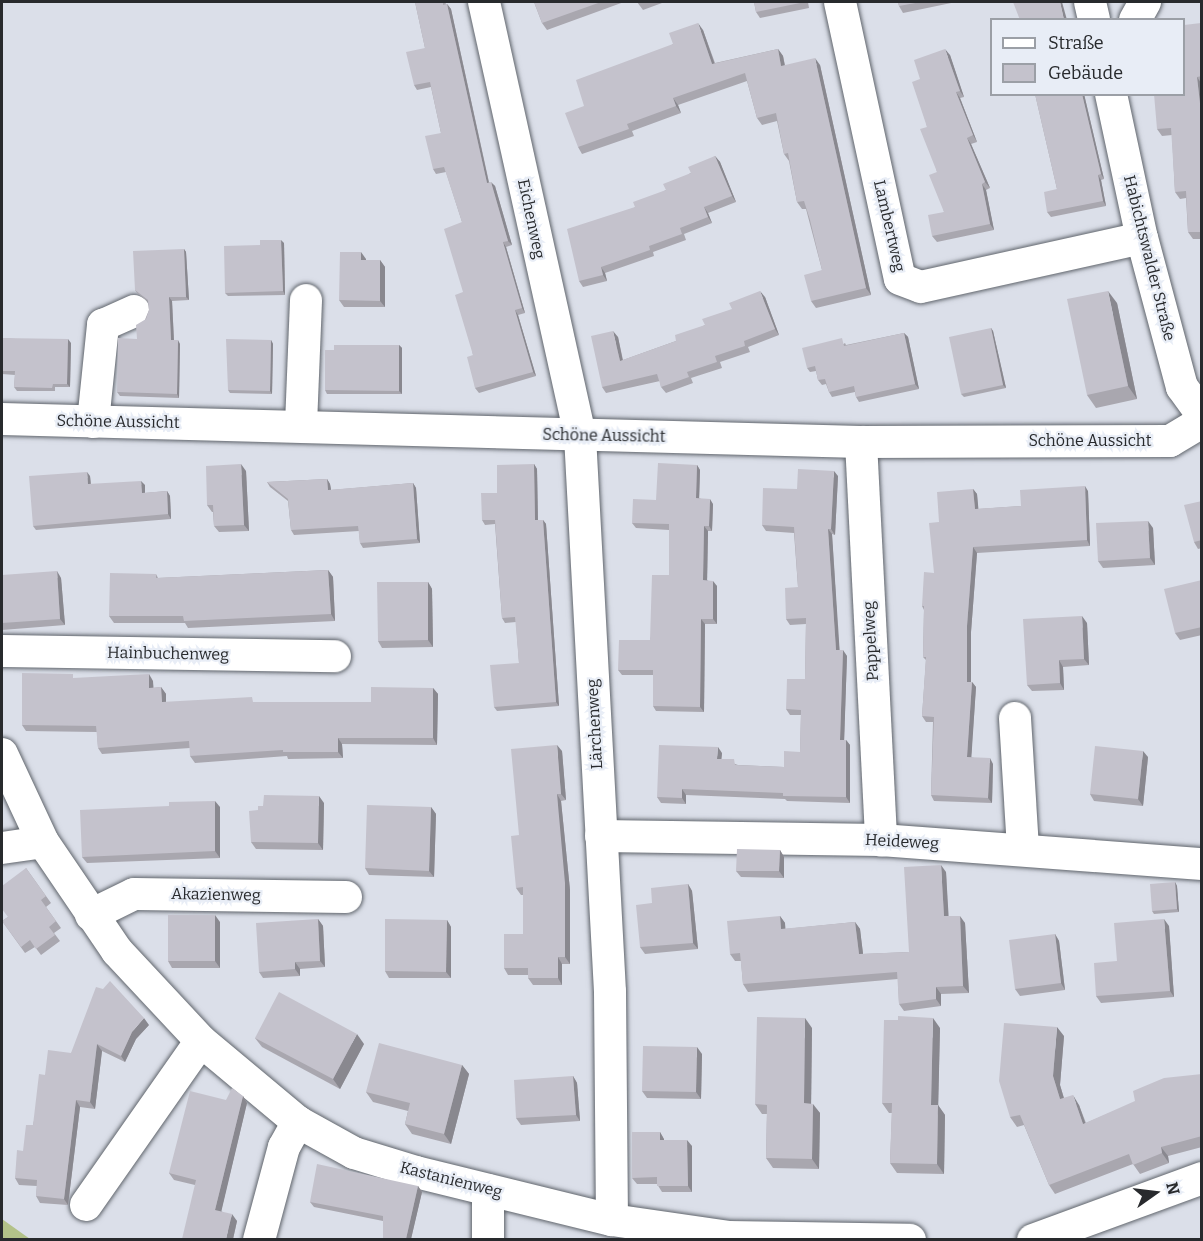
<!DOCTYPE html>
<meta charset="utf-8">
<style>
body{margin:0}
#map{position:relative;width:1203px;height:1241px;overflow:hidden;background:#dbdfe9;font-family:Bitter,serif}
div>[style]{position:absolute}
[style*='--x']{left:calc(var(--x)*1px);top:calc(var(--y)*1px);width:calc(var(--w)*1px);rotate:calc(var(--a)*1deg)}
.green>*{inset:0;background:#b3c289}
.roads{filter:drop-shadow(0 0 2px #60656c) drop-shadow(0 0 2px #60656c)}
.minor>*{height:32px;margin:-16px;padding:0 16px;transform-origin:16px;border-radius:16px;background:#fff}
.wall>*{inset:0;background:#a9a7af}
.shaded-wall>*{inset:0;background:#89888f}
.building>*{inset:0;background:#c4c2cc}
span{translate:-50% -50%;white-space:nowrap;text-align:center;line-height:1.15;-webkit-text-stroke:4.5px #e8edf6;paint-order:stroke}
.street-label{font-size:16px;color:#282a2d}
.frame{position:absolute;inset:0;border:3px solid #282a2d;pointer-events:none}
.legend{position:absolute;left:990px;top:18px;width:195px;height:78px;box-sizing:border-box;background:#e8edf6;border:2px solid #9b9fa6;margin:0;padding:8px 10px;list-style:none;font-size:18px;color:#282a2d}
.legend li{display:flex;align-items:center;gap:12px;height:30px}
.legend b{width:30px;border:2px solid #9b9fa6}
.north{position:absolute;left:1125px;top:1163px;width:60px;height:60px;-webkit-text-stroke:4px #e8edf6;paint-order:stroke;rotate:76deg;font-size:16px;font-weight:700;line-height:24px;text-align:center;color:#282a2d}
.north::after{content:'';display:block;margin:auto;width:21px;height:27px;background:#282a2d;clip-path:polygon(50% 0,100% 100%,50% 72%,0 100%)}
</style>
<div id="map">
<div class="green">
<div style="clip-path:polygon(2px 1219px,30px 1239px,2px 1239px)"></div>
</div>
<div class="roads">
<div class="minor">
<div style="--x:484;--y:2;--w:444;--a:77.5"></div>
<div style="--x:580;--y:436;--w:557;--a:86.91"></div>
<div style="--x:610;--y:992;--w:228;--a:89.5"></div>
<div style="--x:840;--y:2;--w:283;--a:77.8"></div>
<div style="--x:900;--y:279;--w:22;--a:21"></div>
<div style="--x:921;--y:287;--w:226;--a:-12.5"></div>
<div style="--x:1090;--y:2;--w:18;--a:77"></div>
<div style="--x:1135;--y:20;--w:21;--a:-61"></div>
<div style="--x:1111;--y:94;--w:147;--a:77.9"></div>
<div style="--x:1142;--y:238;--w:154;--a:75"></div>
<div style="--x:1182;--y:387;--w:34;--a:54"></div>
<div style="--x:2;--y:419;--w:859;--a:1.53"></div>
<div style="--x:861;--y:442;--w:309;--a:-0.2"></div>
<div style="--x:1170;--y:441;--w:37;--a:-31"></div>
<div style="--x:93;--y:422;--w:98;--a:-84.1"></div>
<div style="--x:103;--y:325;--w:34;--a:-24"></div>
<div style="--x:301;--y:425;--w:125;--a:-87.7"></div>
<div style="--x:861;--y:442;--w:399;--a:87.1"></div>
<div style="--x:2;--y:651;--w:333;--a:0.9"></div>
<div style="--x:1015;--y:718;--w:132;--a:86.5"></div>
<div style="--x:2;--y:754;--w:97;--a:65"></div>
<div style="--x:43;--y:842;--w:132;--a:55.8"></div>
<div style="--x:117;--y:951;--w:123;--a:47"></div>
<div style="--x:201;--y:1041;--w:126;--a:39.9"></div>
<div style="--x:298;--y:1122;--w:64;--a:29"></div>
<div style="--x:354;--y:1153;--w:65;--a:17"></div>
<div style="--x:416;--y:1172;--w:202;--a:13.8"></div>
<div style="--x:612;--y:1220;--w:117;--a:8.3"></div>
<div style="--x:728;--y:1237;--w:182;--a:0.9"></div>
<div style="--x:601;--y:836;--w:280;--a:0.8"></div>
<div style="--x:881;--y:840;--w:322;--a:4.3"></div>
<div style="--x:2;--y:848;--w:41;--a:-8.3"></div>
<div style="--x:91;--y:915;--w:48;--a:-26"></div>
<div style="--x:134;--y:894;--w:212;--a:0.8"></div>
<div style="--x:86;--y:1205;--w:200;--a:-55"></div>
<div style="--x:259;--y:1240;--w:96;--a:-75"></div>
<div style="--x:284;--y:1147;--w:29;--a:-61"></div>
<div style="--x:488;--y:1240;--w:50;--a:-90"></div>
<div style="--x:1033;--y:1240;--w:180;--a:-20.1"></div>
</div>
</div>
<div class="wall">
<div style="clip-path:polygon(415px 2px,445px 2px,446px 4px,447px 4px,451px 9px,489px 182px,495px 186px,512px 245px,506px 247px,525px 313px,518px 315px,536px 376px,479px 393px,475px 388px,473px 355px,463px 292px,462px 222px,446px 172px,436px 174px,433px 169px,441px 133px,431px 87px,417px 90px,414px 85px,425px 48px)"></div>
<div style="clip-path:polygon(534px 2px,624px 2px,547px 30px,542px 23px)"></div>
<div style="clip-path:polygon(637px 2px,661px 2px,662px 3px,643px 10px)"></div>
<div style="clip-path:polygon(754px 2px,808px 2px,809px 8px,760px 18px,756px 12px)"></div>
<div style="clip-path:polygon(898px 2px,956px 2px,903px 13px,899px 6px)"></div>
<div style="clip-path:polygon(1201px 23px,1202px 239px,1193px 239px,1188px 232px,1186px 198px,1180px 199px,1175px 192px,1172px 135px,1162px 136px,1157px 129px)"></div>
<div style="clip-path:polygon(703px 30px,715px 63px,778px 49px,783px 56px,785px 65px,820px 65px,871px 295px,816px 308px,811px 301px,822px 270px,806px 209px,802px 209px,797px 202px,789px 161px,784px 154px,777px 121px,762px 125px,757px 118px,747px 81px,678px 105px,681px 113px,632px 131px,634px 136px,582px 154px,578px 147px,584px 106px,673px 44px)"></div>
<div style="clip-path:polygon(950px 55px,964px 97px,960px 98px,977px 142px,971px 144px,990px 188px,986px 190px,994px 230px,937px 242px,932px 236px,944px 212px,937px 172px,927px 127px,920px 79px)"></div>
<div style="clip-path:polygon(1035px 94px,1084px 94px,1104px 179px,1101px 180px,1106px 206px,1051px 217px,1047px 212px,1057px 189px)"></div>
<div style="clip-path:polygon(715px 156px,720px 162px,736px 202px,708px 213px,712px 223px,684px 234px,686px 240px,653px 252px,654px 256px,605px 273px,607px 281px,583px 287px,579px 281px,635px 207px,666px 190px)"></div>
<div style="clip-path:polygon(284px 243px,285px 295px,228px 296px,225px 293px,260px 245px)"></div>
<div style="clip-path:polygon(184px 249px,186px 252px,189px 300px,172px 301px,174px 340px,180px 344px,179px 398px,120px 396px,117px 392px,137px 339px,149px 310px,148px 302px,137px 293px,135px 290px)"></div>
<div style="clip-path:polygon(366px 259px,366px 260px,380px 260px,385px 267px,385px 307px,344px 307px,339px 300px)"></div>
<div style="clip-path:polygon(765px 297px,779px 335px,748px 347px,750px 352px,720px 362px,722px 368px,691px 378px,693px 383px,666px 393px,661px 387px,660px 381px,606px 393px,602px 387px,618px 337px,623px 360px,676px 341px,705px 325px)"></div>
<div style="clip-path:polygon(1117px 303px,1137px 399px,1096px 408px,1087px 395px)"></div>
<div style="clip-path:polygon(991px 328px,993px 331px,1006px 388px,964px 397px,961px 394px)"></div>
<div style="clip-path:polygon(904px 333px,908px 337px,919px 389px,859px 402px,856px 397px,855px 392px,832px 397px,829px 392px,826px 384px,822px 385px,818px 380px,816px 371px,810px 372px,807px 368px,845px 343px,846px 345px)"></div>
<div style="clip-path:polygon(2px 338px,71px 343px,70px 387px,55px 387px,55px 391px,17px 391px,14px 387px,15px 375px,2px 374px)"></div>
<div style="clip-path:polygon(271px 340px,273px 344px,272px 394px,230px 393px,228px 390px)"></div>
<div style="clip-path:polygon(399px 345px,402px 348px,402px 394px,327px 394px,325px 390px,334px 350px)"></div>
<div style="clip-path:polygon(534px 464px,537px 469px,538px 520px,543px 520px,546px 524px,559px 706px,497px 711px,494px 707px,519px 663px,516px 622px,505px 623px,502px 618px,495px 524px,485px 525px,482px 520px,497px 493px)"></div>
<div style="clip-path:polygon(697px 465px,700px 470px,699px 498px,713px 504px,712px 531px,708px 531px,707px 580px,717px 586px,717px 624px,705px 624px,704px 712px,656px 711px,653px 706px,653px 675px,622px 675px,618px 670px,650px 640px,669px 575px,669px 530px,636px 528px,632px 523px,656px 500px)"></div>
<div style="clip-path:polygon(246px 471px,249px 531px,219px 532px,214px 526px,213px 512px,212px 512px,207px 505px)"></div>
<div style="clip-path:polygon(90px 476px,91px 484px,145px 485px,145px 493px,167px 491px,170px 496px,171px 519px,36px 530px,33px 526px)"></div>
<div style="clip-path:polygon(838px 476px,835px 535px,832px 534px,839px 650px,847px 656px,844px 740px,846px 740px,850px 745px,850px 803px,787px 801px,785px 799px,686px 795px,686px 804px,661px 803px,657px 797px,722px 753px,721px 759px,738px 765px,784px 767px,800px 752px,801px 715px,790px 715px,786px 709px,805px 679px,806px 624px,790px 625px,786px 619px,798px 587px,794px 533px,766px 531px,762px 525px,797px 489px)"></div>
<div style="clip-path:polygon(327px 479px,330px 484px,331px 490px,413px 483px,416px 488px,420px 543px,363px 548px,360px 543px,359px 531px,294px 535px,291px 530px,288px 501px,270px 487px,267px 482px)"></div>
<div style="clip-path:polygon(973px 489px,977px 494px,978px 509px,1021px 506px,1088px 491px,1090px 546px,977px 553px,971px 632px,971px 682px,972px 682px,976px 687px,971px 757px,993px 764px,992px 803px,934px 801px,931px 795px,933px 722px,926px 722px,922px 716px,926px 660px,923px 657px,924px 610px,922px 606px,934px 573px,939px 522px)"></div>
<div style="clip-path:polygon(1202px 501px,1202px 548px,1198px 549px,1194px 542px)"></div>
<div style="clip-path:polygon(1153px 528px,1155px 565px,1103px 568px,1098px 561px)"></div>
<div style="clip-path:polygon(328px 570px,333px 577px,335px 621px,188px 628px,185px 623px,114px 623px,109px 616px,156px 574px,158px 578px)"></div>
<div style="clip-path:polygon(2px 575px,61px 578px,65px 625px,2px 630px)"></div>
<div style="clip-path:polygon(1202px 580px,1202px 635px,1180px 640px,1175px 633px)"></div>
<div style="clip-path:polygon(428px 582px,432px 589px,433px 647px,382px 648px,378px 641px)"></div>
<div style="clip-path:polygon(1087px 623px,1089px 665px,1063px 667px,1064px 690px,1032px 691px,1027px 685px)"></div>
<div style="clip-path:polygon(76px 678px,153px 681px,153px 688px,161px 687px,166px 694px,166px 702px,371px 702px,433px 688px,438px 694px,437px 745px,342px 744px,343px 758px,288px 759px,287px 756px,195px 763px,190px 756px,190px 748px,102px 754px,98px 748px,97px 732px,26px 731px,22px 725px)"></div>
<div style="clip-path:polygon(562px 751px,566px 800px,561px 801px,570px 890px,570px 964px,562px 964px,562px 985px,533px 985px,528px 978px,528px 975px,508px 975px,504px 968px,523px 934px,523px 895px,521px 895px,516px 888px,519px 835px)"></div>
<div style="clip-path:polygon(1148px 757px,1143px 806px,1094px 801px,1090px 794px)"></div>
<div style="clip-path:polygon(324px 803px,323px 850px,256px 849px,251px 842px)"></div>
<div style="clip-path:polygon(220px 807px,220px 858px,87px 863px,82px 857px)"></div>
<div style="clip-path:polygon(431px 807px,436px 814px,434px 877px,369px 875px,365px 868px)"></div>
<div style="clip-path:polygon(780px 850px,784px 857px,784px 878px,741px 877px,736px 871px)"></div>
<div style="clip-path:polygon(26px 868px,51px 903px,46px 907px,61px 928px,54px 933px,60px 941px,41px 955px,35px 947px,25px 953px,2px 921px,8px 917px)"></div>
<div style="clip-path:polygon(946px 872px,948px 916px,965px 923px,969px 993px,941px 994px,941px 1006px,904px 1011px,899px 1004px,898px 979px,748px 992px,743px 984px,741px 961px,735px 961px,730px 954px,780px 916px,785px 923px,785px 929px,855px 922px,860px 929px,863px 954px,909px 952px)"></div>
<div style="clip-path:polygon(1175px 882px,1177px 886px,1179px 912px,1154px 914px,1152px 911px)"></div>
<div style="clip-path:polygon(688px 884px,692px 891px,698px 949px,645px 954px,640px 947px,652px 903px)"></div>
<div style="clip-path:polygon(318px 919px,323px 926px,325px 967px,300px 969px,300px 976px,263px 978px,259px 972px)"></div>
<div style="clip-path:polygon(447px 920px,451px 927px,451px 978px,389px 978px,385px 971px)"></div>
<div style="clip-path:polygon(220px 922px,220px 968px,172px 968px,168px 961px)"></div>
<div style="clip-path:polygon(1169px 926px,1174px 997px,1101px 1003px,1096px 996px,1117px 961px)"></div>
<div style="clip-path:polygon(1055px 934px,1059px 941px,1065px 990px,1020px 996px,1015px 989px)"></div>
<div style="clip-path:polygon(149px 1025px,136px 1039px,125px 1062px,102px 1051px,95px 1109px,80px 1107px,68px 1205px,40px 1203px,36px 1196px,37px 1186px,19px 1185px,15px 1178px,33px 1125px,45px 1075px,71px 1053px)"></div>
<div style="clip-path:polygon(812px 1028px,811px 1104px,820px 1113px,819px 1169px,773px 1168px,766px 1158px,767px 1114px,762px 1114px,755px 1104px)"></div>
<div style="clip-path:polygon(940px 1028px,938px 1105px,945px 1115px,944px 1174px,897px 1173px,890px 1163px,892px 1113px,889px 1113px,882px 1103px)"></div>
<div style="clip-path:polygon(1064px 1036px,1060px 1085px,1064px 1098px,1079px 1105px,1086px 1123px,1202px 1074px,1202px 1147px,1168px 1156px,1169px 1163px,1140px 1174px,1133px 1164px,1055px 1194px,1049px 1185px,1024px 1125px,1017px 1127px,1010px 1117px)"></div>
<div style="clip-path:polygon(255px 1038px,364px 1044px,340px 1089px,262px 1047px)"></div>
<div style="clip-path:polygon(702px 1054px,701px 1099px,647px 1098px,642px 1091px)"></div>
<div style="clip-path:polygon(462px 1065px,469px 1074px,451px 1144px,412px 1134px,405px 1124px,408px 1111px,373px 1102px,366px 1092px)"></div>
<div style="clip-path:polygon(573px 1076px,577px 1083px,580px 1121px,521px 1125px,516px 1118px)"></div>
<div style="clip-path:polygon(243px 1096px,247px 1103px,221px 1211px,237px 1221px,233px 1239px,195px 1185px,174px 1180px,169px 1173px,226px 1100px)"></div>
<div style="clip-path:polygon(660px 1132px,664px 1140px,692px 1146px,692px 1192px,662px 1192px,657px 1184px,637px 1184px,632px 1178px)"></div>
<div style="clip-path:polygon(418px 1186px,422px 1192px,411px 1239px,383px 1239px,383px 1221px,314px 1207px,310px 1202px)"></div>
</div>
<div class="shaded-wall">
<div style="clip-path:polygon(1060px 2px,1062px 2px,1067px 20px,1064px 20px)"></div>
<div style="clip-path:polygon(447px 4px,451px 9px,490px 188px,487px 183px)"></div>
<div style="clip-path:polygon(698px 23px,703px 30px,717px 71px,712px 64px)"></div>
<div style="clip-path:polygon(778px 49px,783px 56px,786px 73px,781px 66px)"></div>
<div style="clip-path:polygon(945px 49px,950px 55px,964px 97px,960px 91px)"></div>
<div style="clip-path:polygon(815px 58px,820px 65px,871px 295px,866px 288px)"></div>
<div style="clip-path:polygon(1197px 77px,1201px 83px,1202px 121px)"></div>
<div style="clip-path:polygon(956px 92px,960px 98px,977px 142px,973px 135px)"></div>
<div style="clip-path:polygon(1082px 94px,1084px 94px,1104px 179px,1101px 174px)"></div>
<div style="clip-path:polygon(673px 98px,678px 105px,681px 113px,676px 106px)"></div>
<div style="clip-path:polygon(967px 138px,971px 144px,990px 188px,985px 182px)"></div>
<div style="clip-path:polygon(715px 156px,720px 162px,736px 202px,732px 196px)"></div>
<div style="clip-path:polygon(1098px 175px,1101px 180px,1106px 206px,1103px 201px)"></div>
<div style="clip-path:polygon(491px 182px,495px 186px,512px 245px,508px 241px)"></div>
<div style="clip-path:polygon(982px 184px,986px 190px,994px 230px,990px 224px)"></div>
<div style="clip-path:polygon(704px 207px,708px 213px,712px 223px,708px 217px)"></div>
<div style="clip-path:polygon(281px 240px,284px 243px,285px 295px,283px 291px)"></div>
<div style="clip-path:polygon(503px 242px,506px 247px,525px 313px,522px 308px)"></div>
<div style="clip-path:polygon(184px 249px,186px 252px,189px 300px,186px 297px)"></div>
<div style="clip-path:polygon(361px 252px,366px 259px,366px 267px,361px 260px)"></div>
<div style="clip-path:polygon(380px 260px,385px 267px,385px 307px,380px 301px)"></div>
<div style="clip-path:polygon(601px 267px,605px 273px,607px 281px,603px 275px)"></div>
<div style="clip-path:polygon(760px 291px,765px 297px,779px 335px,775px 329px)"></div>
<div style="clip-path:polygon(1108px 291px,1117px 303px,1137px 399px,1128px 386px)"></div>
<div style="clip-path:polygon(169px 297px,172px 301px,174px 343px,171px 340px)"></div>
<div style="clip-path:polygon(515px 310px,518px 315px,536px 376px,533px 372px)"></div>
<div style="clip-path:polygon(991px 328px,993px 331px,1006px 388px,1003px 385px)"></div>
<div style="clip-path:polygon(613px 331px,618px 337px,624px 367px,620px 361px)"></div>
<div style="clip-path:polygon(904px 333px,908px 337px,919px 389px,915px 384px)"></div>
<div style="clip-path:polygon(68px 339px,71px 343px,70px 387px,67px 384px)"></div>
<div style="clip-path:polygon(178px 340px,180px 344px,179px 398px,177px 394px)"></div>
<div style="clip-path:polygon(271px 340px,273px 344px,272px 394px,270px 391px)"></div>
<div style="clip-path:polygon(399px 345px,402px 348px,402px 394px,399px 391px)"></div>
<div style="clip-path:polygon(241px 464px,246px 471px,249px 531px,244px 525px)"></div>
<div style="clip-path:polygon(534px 464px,537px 469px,538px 524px,535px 520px)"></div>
<div style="clip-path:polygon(697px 465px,700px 470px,699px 503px,696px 498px)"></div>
<div style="clip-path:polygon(834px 471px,838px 476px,835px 535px,831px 529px)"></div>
<div style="clip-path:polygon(87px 472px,90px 476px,91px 488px,88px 484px)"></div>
<div style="clip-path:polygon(327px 479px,330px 484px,332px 495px,328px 490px)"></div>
<div style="clip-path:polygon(141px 481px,145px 485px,145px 497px,142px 493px)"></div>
<div style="clip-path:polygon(413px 483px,416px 488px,420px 543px,417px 539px)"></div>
<div style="clip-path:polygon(1085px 486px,1088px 491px,1090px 546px,1087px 540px)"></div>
<div style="clip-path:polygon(973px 489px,977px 494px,979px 515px,975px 509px)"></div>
<div style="clip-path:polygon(167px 491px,170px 496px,171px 519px,168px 514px)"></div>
<div style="clip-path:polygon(710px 499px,713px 504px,712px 531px,709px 526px)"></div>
<div style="clip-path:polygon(543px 520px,546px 524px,559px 706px,556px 702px)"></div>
<div style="clip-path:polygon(1148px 521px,1153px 528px,1155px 565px,1150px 558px)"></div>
<div style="clip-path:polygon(704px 526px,708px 531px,707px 586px,703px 580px)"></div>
<div style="clip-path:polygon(828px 529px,832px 534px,840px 656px,836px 650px)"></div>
<div style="clip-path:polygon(973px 547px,977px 553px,971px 632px,971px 687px,967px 682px,967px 626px)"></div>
<div style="clip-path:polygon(328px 570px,333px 577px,335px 621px,331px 614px)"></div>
<div style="clip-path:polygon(57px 571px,61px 578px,65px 625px,60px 619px)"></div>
<div style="clip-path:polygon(713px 581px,717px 586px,717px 624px,713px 619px)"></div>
<div style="clip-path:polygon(428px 582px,432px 589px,433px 647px,428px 640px)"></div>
<div style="clip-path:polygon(1082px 616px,1087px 623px,1089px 665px,1084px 659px)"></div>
<div style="clip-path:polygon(701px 619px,705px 624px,704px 712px,700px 707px)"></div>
<div style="clip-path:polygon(843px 650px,847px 656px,844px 745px,840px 740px)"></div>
<div style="clip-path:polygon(1059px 660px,1063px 667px,1064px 690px,1060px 683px)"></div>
<div style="clip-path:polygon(149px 674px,153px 681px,154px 695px,149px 688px)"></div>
<div style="clip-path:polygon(972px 682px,976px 687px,971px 763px,967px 757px)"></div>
<div style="clip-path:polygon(161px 687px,166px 694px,166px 709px,162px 702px)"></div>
<div style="clip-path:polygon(433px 688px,438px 694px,437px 745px,433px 738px)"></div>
<div style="clip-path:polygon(338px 738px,342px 744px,343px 758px,338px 752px)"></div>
<div style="clip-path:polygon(846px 740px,850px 745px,850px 803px,846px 797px)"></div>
<div style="clip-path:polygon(557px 745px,562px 751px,566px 800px,561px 794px)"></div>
<div style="clip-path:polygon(718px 747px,722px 753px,721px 764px,717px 759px)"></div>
<div style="clip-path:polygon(1143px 751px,1148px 757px,1143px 806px,1138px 799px)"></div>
<div style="clip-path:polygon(990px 758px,993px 764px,992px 803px,988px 798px)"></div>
<div style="clip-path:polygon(682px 789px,686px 795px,686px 804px,682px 798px)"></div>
<div style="clip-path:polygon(557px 794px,561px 801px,570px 890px,570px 964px,565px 957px)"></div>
<div style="clip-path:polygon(319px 796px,324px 803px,323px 850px,318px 843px)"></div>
<div style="clip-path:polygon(215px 801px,220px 807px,220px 858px,215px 851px)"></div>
<div style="clip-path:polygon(431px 807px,436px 814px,434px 877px,429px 871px)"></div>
<div style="clip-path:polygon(780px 850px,784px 857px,784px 878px,779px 871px)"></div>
<div style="clip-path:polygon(941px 865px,946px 872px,949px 923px,944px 916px)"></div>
<div style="clip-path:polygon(1175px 882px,1177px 886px,1179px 912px,1177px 909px)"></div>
<div style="clip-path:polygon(688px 884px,692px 891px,698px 949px,693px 943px)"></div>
<div style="clip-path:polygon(215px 915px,220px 922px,220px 968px,215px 961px)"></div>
<div style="clip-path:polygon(780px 916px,785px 923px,786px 936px,781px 929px)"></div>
<div style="clip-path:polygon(960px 916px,965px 923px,969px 993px,963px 986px)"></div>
<div style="clip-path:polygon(318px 919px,323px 926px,325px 967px,320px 961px)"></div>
<div style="clip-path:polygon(1164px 919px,1169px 926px,1174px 997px,1170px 991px)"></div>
<div style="clip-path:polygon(447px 920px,451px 927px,451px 978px,446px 972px)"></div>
<div style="clip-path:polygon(855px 922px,860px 929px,864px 962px,859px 954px)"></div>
<div style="clip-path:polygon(1055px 934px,1059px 941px,1065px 990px,1061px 983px)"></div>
<div style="clip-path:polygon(558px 957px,562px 964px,562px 985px,558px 978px)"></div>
<div style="clip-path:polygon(295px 962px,300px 969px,300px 976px,295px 969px)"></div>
<div style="clip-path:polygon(936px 987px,941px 994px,941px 1006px,936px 999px)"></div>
<div style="clip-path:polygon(144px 1018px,149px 1025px,136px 1039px,125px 1062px,121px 1056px,132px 1032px)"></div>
<div style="clip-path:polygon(805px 1018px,812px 1028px,811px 1113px,804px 1103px)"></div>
<div style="clip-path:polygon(933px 1018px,940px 1028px,938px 1115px,931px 1105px)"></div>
<div style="clip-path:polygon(1057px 1027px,1064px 1036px,1060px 1085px,1067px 1109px,1060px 1099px,1053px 1076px)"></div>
<div style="clip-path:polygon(357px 1034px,364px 1044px,340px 1089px,333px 1079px)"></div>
<div style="clip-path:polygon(97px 1044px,102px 1051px,95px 1109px,90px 1102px)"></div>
<div style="clip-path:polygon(697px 1047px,702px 1054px,701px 1099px,696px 1092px)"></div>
<div style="clip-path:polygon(462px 1065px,469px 1074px,451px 1144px,444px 1134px)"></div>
<div style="clip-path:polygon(573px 1076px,577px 1083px,580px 1121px,576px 1115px)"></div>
<div style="clip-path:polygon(1073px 1095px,1079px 1105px,1089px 1134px,1083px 1124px)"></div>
<div style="clip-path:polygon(243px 1096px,247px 1103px,220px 1217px,215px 1210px)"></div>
<div style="clip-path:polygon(76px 1100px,80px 1107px,68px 1205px,64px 1199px)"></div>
<div style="clip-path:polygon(813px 1104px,820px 1113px,819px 1169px,812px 1159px)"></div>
<div style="clip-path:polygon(938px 1105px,945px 1115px,944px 1174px,937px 1164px)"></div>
<div style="clip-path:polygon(660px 1132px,664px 1139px,664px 1147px,660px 1140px)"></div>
<div style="clip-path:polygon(687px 1140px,692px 1146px,692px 1192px,688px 1186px)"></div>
<div style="clip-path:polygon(1161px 1147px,1168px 1156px,1169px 1163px,1162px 1153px)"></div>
<div style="clip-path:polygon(418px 1186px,422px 1192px,411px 1239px,406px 1239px)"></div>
<div style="clip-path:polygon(232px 1214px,237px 1221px,233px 1239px,226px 1239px)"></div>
</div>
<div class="building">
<div style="clip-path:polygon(415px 2px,443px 2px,443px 5px,447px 4px,487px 183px,491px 182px,508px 241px,503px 242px,522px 308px,515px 310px,533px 372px,475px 388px,467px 357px,473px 355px,455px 295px,463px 292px,444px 229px,462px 222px,444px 167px,433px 169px,425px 136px,441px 133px,430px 82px,414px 85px,406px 52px,425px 48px)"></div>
<div style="clip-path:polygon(534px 2px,601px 2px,542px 23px)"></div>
<div style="clip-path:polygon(754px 2px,805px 2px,756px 12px)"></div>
<div style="clip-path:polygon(898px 2px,921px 2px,899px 6px)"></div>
<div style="clip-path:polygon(1013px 2px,1060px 2px,1064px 20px,1020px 20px)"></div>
<div style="clip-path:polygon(698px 23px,712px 64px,778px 49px,781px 66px,815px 58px,866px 288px,811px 301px,804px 275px,822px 270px,810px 220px,804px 201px,797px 202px,788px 153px,784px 154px,776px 113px,757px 118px,745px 73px,673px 98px,676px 106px,627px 124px,629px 129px,578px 147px,565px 113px,584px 106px,576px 80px,673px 44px,669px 33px)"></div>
<div style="clip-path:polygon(1201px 23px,1202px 76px,1197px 77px,1202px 121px,1202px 232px,1188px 232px,1186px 191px,1175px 192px,1171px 128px,1157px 129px,1154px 94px,1184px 94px,1184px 25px)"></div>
<div style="clip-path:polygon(945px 49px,960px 91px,956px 92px,973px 135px,967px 138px,985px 182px,982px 184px,990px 224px,932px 236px,928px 215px,944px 212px,929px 175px,937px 172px,920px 129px,927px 127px,912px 82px,920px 79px,914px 60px)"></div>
<div style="clip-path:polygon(1035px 94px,1082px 94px,1101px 174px,1098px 175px,1103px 201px,1047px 212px,1044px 192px,1057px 189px)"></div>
<div style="clip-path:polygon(715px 156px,732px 196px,704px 207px,708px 217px,680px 228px,682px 234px,649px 246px,650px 250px,601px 267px,603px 275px,579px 281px,567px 229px,635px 207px,633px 202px,666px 190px,663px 184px,691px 173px,688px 167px)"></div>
<div style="clip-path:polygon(260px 240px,281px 240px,283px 291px,225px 293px,224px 246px,260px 245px)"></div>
<div style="clip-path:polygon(184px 249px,186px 297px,169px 297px,171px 340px,178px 340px,177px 394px,117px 392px,118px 338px,137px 339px,136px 325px,146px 319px,149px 310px,148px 300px,135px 290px,133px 251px)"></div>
<div style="clip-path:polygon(340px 252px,361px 252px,361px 260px,380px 260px,380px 301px,339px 300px)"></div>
<div style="clip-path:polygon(760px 291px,775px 329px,744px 341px,745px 346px,715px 356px,717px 362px,687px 372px,689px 377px,661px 387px,657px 374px,602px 387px,591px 336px,613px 331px,620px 361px,676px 341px,675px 335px,705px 325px,702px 319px,732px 309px,729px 303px)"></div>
<div style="clip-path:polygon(1108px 291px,1128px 386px,1087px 395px,1067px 299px)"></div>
<div style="clip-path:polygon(991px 328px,1003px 385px,961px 394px,949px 337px)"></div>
<div style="clip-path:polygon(904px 333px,915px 384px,856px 397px,854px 386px,829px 392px,825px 379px,818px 380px,815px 366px,807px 368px,802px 348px,842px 338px,844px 346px)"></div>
<div style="clip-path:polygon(2px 338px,68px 339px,67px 384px,53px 384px,52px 388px,14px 387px,15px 371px,2px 371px)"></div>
<div style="clip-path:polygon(226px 339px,271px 340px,270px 391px,228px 390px)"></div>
<div style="clip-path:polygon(334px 345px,399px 345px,399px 391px,325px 390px,325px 350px,334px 350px)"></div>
<div style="clip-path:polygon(658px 463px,697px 465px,696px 498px,710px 499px,709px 526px,704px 526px,703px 580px,713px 581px,713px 619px,701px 619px,700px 707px,653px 706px,653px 670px,618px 670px,619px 640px,650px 640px,652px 575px,669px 575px,669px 524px,632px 523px,633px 499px,656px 500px)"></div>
<div style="clip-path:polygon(241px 464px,244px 525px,214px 526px,213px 505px,207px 505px,206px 466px)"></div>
<div style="clip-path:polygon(534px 464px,535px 520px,543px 520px,556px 702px,494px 707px,490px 665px,519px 663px,515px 617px,502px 618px,495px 520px,482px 520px,481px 493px,497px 493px,497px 465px)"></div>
<div style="clip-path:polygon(798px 469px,834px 471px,831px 529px,828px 529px,836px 650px,843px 650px,840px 740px,846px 740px,846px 797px,783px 796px,783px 793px,682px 789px,682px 798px,657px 797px,659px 745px,718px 747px,717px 759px,734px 759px,735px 765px,784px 767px,784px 751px,800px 752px,801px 710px,786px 709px,787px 679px,805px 679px,806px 618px,786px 619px,785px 588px,798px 587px,794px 527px,762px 525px,763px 488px,797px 489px)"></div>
<div style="clip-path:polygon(87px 472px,88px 484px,141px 481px,142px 493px,167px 491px,168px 514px,33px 526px,29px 476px)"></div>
<div style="clip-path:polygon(327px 479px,328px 490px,413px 483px,417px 539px,360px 543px,358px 526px,291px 530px,288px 499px,267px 482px)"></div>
<div style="clip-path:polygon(1085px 486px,1087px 540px,973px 547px,967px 626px,967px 682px,972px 682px,967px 757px,990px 758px,988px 798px,931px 795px,934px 717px,922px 716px,926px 657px,923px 657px,924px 606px,922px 606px,924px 572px,934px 573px,929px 523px,939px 522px,937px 492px,973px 489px,975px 509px,1021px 506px,1020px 490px)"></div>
<div style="clip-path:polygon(1202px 501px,1202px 540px,1194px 542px,1184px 505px)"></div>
<div style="clip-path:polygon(1148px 521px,1150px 558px,1098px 561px,1096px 523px)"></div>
<div style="clip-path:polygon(328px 570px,331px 614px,184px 621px,183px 616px,109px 616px,110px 573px,156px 574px,156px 578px)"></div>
<div style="clip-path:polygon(57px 571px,60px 619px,2px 623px,2px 575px)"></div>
<div style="clip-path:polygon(1202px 580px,1202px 627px,1175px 633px,1164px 589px)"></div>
<div style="clip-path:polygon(377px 582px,428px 582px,428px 640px,378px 641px)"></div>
<div style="clip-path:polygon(1082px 616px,1084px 659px,1059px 660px,1060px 683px,1027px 685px,1023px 619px)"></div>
<div style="clip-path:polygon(22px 673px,73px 674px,73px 678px,149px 674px,149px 688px,161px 687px,162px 702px,252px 697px,253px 702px,371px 702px,371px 687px,433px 688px,433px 738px,338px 738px,338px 752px,283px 752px,283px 750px,190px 756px,189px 741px,98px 748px,96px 726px,22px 725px)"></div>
<div style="clip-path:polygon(557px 745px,561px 794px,557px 794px,565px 883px,565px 957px,558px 957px,558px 978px,528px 978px,528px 968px,504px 968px,504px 934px,523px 934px,523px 887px,516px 888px,511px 836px,519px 835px,511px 749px)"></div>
<div style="clip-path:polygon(1095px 746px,1143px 751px,1138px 799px,1090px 794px)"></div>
<div style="clip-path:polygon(264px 795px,319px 796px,318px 843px,251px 842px,249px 811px,258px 810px,258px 806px,263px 806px)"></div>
<div style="clip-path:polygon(215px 801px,215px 851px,82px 857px,80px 810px,169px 806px,169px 802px)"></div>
<div style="clip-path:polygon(367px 805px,431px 807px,429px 871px,365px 868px)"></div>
<div style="clip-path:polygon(737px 849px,780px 850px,779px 871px,736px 871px)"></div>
<div style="clip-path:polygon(941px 865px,944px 916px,960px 916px,963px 986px,936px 987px,936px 999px,899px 1004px,897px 972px,743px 984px,740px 953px,730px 954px,727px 921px,780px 916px,781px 929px,855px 922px,859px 954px,909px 952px,904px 867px)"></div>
<div style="clip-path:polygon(26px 868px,46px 896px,41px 900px,56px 921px,49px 927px,55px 935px,36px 949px,30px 940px,21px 947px,2px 921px,8px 917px,2px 909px,2px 886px)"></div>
<div style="clip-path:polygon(1175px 882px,1177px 909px,1152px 911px,1150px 884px)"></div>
<div style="clip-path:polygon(688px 884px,693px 943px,640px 947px,636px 905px,652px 903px,651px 888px)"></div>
<div style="clip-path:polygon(168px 915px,215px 915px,215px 961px,168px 961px)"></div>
<div style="clip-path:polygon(318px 919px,320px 961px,295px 962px,295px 969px,259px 972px,256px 923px)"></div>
<div style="clip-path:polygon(385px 919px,447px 920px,446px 972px,385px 971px)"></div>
<div style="clip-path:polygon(1164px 919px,1170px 991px,1096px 996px,1094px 963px,1117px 961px,1114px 923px)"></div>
<div style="clip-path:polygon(1055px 934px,1061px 983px,1015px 989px,1009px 940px)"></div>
<div style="clip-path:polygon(110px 981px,144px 1018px,132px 1032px,121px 1056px,97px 1044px,90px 1102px,76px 1100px,64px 1199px,36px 1196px,37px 1180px,15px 1178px,17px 1150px,23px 1151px,26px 1125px,33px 1125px,39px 1074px,45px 1075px,48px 1050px,71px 1053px,96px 987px,103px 989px)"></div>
<div style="clip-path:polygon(279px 992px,357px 1034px,333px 1079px,255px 1038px)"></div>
<div style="clip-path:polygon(898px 1016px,933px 1018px,931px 1105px,938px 1105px,937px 1164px,890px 1163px,892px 1103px,882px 1103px,884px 1020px,898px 1020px)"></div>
<div style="clip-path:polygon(757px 1017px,805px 1018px,804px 1103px,813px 1104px,812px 1159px,766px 1158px,767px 1105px,755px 1104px)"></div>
<div style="clip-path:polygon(1004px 1023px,1057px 1027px,1053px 1076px,1060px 1099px,1073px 1095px,1083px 1124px,1135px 1101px,1133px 1091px,1164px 1078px,1202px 1074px,1202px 1136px,1161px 1147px,1162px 1153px,1133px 1165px,1129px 1154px,1049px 1185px,1020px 1115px,1010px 1117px,999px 1081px)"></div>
<div style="clip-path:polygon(379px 1043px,462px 1065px,444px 1134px,405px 1124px,410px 1103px,366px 1092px)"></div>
<div style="clip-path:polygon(643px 1046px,697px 1047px,696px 1092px,642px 1091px)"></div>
<div style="clip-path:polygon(573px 1076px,576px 1115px,516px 1118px,514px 1080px)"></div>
<div style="clip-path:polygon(232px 1088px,243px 1096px,215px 1210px,232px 1214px,226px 1239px,182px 1239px,196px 1180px,169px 1173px,190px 1091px,226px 1100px)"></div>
<div style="clip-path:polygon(632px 1132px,660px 1132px,660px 1140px,687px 1140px,688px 1186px,657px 1186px,657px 1177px,632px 1178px)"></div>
<div style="clip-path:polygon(317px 1164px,418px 1186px,406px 1239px,383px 1239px,383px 1216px,310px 1202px)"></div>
</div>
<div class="street-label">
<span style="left:531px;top:219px;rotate:78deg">Eichenweg</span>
<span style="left:889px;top:226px;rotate:77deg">Lambertweg</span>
<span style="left:1149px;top:258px;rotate:76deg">Habichtswalder Straße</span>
<span style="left:118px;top:422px;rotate:1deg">Schöne Aussicht</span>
<span style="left:604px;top:436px;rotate:1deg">Schöne Aussicht</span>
<span style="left:1090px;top:441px">Schöne Aussicht</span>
<span style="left:871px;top:641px;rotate:-93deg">Pappelweg</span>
<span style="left:168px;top:654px;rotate:1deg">Hainbuchenweg</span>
<span style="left:595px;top:724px;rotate:-93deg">Lärchenweg</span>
<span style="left:902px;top:842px;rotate:3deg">Heideweg</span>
<span style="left:216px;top:895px;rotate:1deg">Akazienweg</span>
<span style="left:451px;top:1180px;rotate:14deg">Kastanienweg</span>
</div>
<div class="frame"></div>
<ul class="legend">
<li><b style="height:8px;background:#fff"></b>Straße</li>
<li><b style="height:16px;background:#c4c2cc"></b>Gebäude</li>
</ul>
<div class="north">N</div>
</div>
